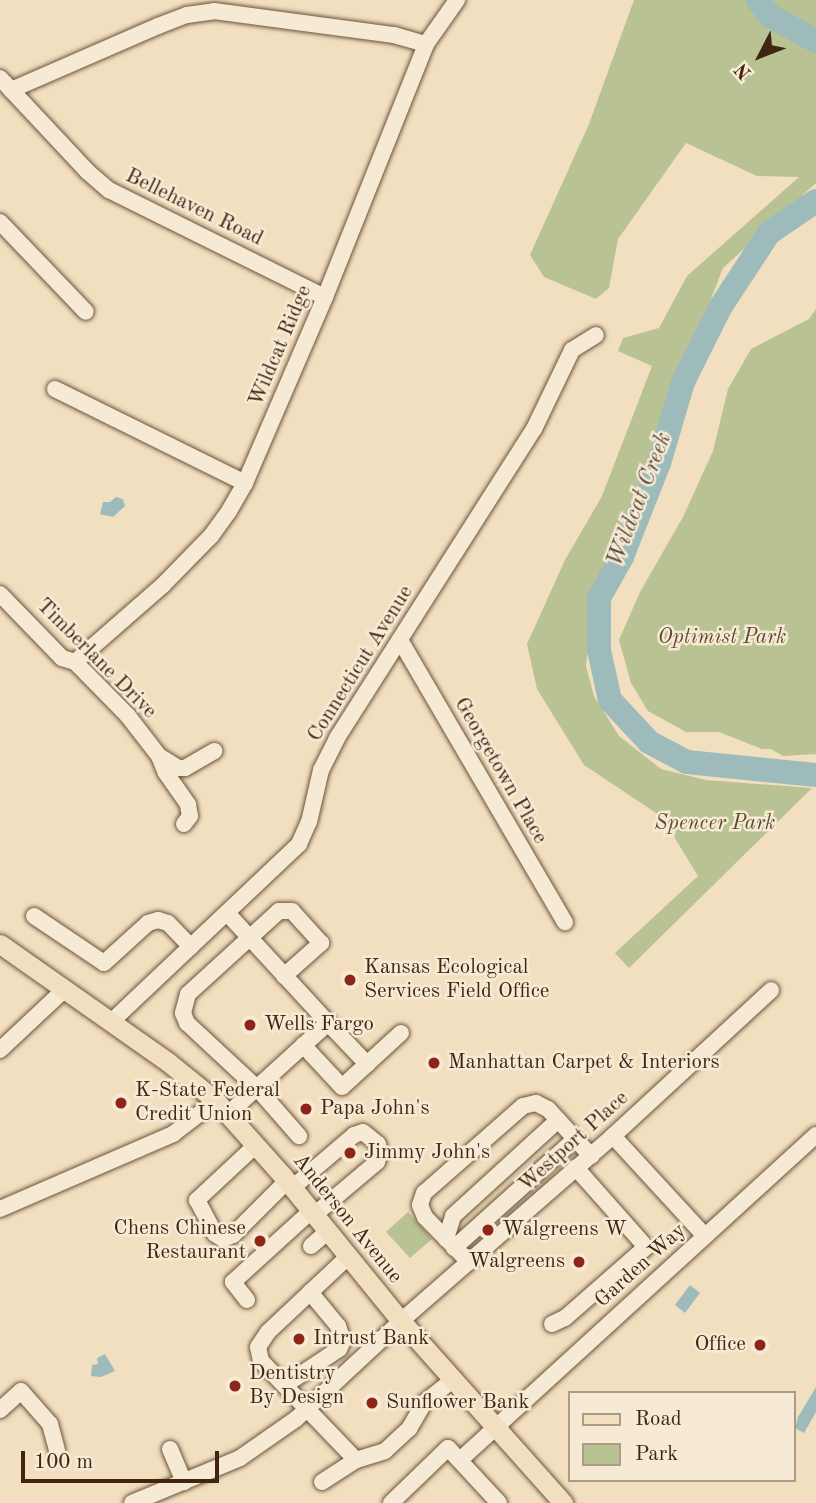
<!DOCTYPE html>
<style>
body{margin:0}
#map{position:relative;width:816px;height:1503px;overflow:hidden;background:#f2dfbf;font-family:"Old Standard TT",serif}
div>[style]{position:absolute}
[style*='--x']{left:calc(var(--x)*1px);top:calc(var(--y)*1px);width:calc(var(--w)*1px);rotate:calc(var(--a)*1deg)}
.green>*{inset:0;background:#b9c292}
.water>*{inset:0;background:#9dbbba}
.river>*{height:24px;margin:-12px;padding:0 12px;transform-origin:12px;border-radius:12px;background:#9dbbba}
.roads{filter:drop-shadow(0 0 2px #6c543c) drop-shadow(0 0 2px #6c543c)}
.minor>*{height:16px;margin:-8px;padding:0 8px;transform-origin:8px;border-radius:8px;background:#f7ead5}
.major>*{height:19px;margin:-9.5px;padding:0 9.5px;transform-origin:9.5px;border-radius:9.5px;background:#f2dfbf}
.dots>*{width:19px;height:19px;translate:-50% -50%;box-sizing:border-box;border:4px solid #f7ead5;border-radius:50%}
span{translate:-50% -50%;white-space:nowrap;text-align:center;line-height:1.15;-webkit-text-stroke:5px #f7ead5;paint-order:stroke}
.street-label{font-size:21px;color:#402511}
.park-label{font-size:21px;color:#5e4c31;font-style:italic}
.poi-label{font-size:21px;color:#402511}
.left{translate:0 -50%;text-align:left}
.right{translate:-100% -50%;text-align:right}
.water-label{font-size:23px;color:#574a3b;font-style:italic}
.legend{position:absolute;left:568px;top:1391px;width:228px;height:91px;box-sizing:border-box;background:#f7ead5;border:2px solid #ae9b87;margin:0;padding:9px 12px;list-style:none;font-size:21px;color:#402511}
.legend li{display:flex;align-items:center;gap:14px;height:35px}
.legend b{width:35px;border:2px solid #ae9b87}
.north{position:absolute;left:725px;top:21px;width:70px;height:70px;-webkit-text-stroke:5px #f7ead5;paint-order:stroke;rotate:228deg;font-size:19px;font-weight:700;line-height:28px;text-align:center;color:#402511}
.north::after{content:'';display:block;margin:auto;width:24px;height:32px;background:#402511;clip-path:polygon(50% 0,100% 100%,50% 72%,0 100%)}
.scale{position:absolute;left:21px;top:1451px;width:198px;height:32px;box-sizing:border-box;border:4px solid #402511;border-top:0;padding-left:9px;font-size:21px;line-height:24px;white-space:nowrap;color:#402511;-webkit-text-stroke:5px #f7ead5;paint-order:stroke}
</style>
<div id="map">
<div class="green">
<div style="clip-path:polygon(634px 0,816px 0,816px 183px,723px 268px,690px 352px,670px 390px,642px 479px,594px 595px,586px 666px,594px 696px,619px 736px,661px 769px,706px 780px,812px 788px,629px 968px,615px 953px,698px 876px,662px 817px,584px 765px,537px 689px,527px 644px,565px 560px,602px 496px,652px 366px,618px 351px,623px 338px,659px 328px,687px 276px,799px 177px,757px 176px,686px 143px,618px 239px,609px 288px,596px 299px,544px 277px,530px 255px,589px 124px)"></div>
<div style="clip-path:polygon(816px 309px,816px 754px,783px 756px,771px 749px,762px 749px,719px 732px,686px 732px,648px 711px,631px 683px,619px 640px,640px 592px,683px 517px,713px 451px,728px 389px,751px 349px,809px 319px)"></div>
<div style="clip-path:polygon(408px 1212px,432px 1239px,410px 1258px,386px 1232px)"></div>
</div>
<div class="water">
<div style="clip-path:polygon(116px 497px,123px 499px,125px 506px,113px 517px,100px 514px,103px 502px,110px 502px)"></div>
<div style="clip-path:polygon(690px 1285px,700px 1293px,685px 1313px,675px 1305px)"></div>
<div style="clip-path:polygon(105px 1354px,115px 1371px,101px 1377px,91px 1376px,92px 1365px,98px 1364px,97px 1358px)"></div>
<div style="clip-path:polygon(816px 1387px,816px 1412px,804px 1433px,795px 1428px,798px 1417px)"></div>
</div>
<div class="river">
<div style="--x:758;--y:0;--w:20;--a:53"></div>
<div style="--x:770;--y:16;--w:52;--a:28.5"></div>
<div style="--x:816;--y:201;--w:57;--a:145.8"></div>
<div style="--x:769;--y:233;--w:87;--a:123.3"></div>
<div style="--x:721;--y:306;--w:85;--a:116.6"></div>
<div style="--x:683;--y:382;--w:84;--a:106.5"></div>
<div style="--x:659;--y:463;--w:101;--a:111.5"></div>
<div style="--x:622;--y:557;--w:47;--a:119.3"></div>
<div style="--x:599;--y:598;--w:52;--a:90"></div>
<div style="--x:599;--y:650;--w:51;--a:77.6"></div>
<div style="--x:610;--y:700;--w:57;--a:47.1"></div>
<div style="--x:649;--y:742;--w:43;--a:27.8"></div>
<div style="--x:687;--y:762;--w:130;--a:5.8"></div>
</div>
<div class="roads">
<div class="minor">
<div style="--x:0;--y:78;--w:129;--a:46.9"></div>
<div style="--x:88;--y:172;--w:28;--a:41"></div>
<div style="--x:109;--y:190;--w:241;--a:26.4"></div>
<div style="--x:11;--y:90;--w:160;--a:-23.5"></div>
<div style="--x:158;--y:26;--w:31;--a:-21"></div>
<div style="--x:187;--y:15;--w:27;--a:-8"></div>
<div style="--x:214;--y:11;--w:182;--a:7.6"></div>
<div style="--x:394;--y:35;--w:33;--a:16"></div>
<div style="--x:0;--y:222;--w:124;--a:46.3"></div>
<div style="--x:55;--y:389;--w:212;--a:26.3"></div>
<div style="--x:0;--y:594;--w:89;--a:45.9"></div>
<div style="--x:62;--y:658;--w:14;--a:17"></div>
<div style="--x:75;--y:662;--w:76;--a:45.5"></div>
<div style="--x:128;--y:716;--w:51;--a:52.2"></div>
<div style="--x:159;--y:756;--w:18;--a:68"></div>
<div style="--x:166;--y:773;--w:39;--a:55"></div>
<div style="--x:188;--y:805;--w:11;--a:80"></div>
<div style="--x:190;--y:816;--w:10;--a:127"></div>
<div style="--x:400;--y:640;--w:327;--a:59.7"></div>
<div style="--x:75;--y:662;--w:117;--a:-41.2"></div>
<div style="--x:163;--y:585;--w:69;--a:-45.6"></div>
<div style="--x:211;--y:536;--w:31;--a:-54"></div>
<div style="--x:229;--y:511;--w:32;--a:-60"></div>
<div style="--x:245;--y:483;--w:202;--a:-66.7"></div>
<div style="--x:325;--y:297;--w:272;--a:-68.2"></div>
<div style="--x:426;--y:44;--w:54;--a:-54.8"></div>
<div style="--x:159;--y:756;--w:22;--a:32"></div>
<div style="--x:178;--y:768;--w:7;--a:0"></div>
<div style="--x:185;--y:768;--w:34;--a:-30"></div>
<div style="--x:227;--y:913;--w:149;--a:47.4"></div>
<div style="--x:328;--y:1023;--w:135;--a:137.7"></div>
<div style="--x:34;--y:916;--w:84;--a:33.9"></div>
<div style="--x:104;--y:963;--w:59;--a:-42.3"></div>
<div style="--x:148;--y:923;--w:10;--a:-17"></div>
<div style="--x:158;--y:920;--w:10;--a:17"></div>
<div style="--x:168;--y:923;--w:33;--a:46"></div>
<div style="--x:284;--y:976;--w:50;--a:-41.7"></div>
<div style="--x:321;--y:943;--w:43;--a:-132.2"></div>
<div style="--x:292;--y:911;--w:13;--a:180"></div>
<div style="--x:279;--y:911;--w:123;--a:137.6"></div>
<div style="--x:188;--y:994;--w:20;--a:105"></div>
<div style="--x:183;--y:1013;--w:11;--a:68"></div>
<div style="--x:187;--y:1023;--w:96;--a:42.9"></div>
<div style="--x:257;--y:1088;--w:64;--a:48.8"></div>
<div style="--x:111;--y:1022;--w:259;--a:-43.4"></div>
<div style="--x:299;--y:844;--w:24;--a:-66"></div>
<div style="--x:309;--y:822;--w:53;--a:-77"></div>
<div style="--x:321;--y:770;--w:36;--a:-63"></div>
<div style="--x:337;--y:738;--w:366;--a:-57.5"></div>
<div style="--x:534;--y:429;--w:88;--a:-64.3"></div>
<div style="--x:572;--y:350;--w:28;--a:-32"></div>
<div style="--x:328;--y:1023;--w:57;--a:46.4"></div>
<div style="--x:303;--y:1045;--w:57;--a:47.1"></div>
<div style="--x:342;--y:1087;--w:80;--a:-42.5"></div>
<div style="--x:0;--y:1050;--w:89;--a:-43.2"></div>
<div style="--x:613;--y:1136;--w:136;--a:47.4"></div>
<div style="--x:256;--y:1145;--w:81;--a:137"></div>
<div style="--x:197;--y:1200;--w:38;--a:62"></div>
<div style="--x:215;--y:1234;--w:9;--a:32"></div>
<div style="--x:223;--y:1239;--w:11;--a:-22"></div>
<div style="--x:233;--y:1235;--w:76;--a:-45"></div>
<div style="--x:292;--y:1188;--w:82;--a:-40.5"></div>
<div style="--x:354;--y:1135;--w:9;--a:-18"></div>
<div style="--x:363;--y:1132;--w:19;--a:39"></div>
<div style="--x:378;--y:1144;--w:9;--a:77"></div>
<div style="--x:380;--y:1153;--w:9;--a:108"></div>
<div style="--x:377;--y:1162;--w:82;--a:139.9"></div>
<div style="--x:0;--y:1209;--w:189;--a:-23.4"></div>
<div style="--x:173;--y:1134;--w:54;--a:-37.5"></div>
<div style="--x:446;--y:1239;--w:24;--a:-73"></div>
<div style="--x:453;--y:1216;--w:142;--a:-42.4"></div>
<div style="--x:311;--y:1246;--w:23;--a:-41"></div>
<div style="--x:454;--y:1248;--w:163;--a:-42"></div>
<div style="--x:469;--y:1262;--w:63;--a:-134.4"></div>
<div style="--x:425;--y:1217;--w:13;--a:-113"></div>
<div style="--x:420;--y:1205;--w:13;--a:-72"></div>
<div style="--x:424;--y:1193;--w:132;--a:-41.3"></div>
<div style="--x:523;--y:1106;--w:13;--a:-13"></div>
<div style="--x:536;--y:1103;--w:13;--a:27"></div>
<div style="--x:548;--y:1109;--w:64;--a:47.5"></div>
<div style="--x:247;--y:1300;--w:23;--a:-128"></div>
<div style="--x:233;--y:1282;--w:105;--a:-42.3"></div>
<div style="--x:552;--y:1324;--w:14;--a:-25"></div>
<div style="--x:565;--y:1318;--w:108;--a:-41.2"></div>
<div style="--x:646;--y:1247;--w:106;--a:-131.5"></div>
<div style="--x:285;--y:1385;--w:65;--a:-33.7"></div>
<div style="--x:339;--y:1349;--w:9;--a:-63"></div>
<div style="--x:343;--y:1341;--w:16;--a:-108"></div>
<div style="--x:338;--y:1326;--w:44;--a:-129.5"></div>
<div style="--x:0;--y:1410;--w:28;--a:-42"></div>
<div style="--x:21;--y:1391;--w:44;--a:48.7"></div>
<div style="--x:50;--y:1424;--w:27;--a:75"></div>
<div style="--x:170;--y:1449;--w:36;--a:67"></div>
<div style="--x:356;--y:1460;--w:30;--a:-17"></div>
<div style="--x:385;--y:1451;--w:33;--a:-43"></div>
<div style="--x:409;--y:1429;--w:30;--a:-60"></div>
<div style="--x:424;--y:1403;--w:36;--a:-39"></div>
<div style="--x:460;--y:1460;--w:482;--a:-42.4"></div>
<div style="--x:322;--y:1482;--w:40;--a:-32.9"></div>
<div style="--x:356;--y:1460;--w:137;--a:-133.8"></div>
<div style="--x:261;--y:1361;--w:14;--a:-102"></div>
<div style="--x:258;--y:1347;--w:18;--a:-56"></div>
<div style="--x:268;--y:1332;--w:110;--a:-43.2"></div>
<div style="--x:132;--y:1503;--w:117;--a:-22.6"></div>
<div style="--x:240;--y:1458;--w:68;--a:-34.9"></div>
<div style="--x:296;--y:1419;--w:144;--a:-43"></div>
<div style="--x:401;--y:1321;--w:281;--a:-41.1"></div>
<div style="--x:613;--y:1136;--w:215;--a:-42.7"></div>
<div style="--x:391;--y:1503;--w:79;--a:-44"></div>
<div style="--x:448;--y:1448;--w:75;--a:47.2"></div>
</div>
<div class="major">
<div style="--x:0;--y:944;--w:205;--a:35.1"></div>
<div style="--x:168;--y:1062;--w:62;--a:39.1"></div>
<div style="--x:216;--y:1101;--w:101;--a:48.2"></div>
<div style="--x:283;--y:1176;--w:187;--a:50.9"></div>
<div style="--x:401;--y:1321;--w:244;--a:48.3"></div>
</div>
</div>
<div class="dots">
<div style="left:350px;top:980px;background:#8f2418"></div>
<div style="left:250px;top:1025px;background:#8f2418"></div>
<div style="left:434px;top:1063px;background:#8f2418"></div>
<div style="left:121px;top:1103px;background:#8f2418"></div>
<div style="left:306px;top:1109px;background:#8f2418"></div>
<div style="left:350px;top:1153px;background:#8f2418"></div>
<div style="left:488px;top:1230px;background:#8f2418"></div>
<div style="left:260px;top:1241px;background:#8f2418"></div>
<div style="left:579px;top:1262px;background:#8f2418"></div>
<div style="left:299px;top:1339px;background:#8f2418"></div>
<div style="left:760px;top:1345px;background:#8f2418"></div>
<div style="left:235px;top:1386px;background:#8f2418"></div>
<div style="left:372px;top:1403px;background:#8f2418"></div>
</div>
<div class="street-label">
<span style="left:194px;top:208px;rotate:26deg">Bellehaven Road</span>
<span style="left:281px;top:346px;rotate:-67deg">Wildcat Ridge</span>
<span style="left:96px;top:659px;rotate:45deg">Timberlane Drive</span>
<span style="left:361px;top:664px;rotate:-58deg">Connecticut Avenue</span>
<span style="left:500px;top:771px;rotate:60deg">Georgetown Place</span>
<span style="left:574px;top:1142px;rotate:-42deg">Westport Place</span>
<span style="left:347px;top:1219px;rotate:51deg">Anderson Avenue</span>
<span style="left:641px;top:1266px;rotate:-42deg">Garden Way</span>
</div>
<div class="park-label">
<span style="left:722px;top:638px">Optimist Park</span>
<span style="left:715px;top:824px">Spencer Park</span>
</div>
<div class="poi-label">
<span class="left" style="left:364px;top:980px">Kansas Ecological<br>Services Field Office</span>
<span class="left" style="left:264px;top:1025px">Wells Fargo</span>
<span class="left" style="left:448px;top:1063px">Manhattan Carpet &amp; Interiors</span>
<span class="left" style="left:135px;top:1103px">K-State Federal<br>Credit Union</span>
<span class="left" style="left:320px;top:1109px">Papa John's</span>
<span class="left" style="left:364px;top:1153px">Jimmy John's</span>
<span class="right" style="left:246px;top:1241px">Chens Chinese<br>Restaurant</span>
<span class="left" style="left:502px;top:1230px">Walgreens W</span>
<span class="right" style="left:565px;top:1262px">Walgreens</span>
<span class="left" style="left:313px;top:1339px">Intrust Bank</span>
<span class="right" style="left:746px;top:1345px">Office</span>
<span class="left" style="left:249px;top:1386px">Dentistry<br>By Design</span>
<span class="left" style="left:386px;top:1403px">Sunflower Bank</span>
</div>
<div class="water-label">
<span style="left:640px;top:500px;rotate:-69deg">Wildcat Creek</span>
</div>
<ul class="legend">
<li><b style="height:9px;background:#f2dfbf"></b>Road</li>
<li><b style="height:19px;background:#b9c292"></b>Park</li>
</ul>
<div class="north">N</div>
<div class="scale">100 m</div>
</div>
